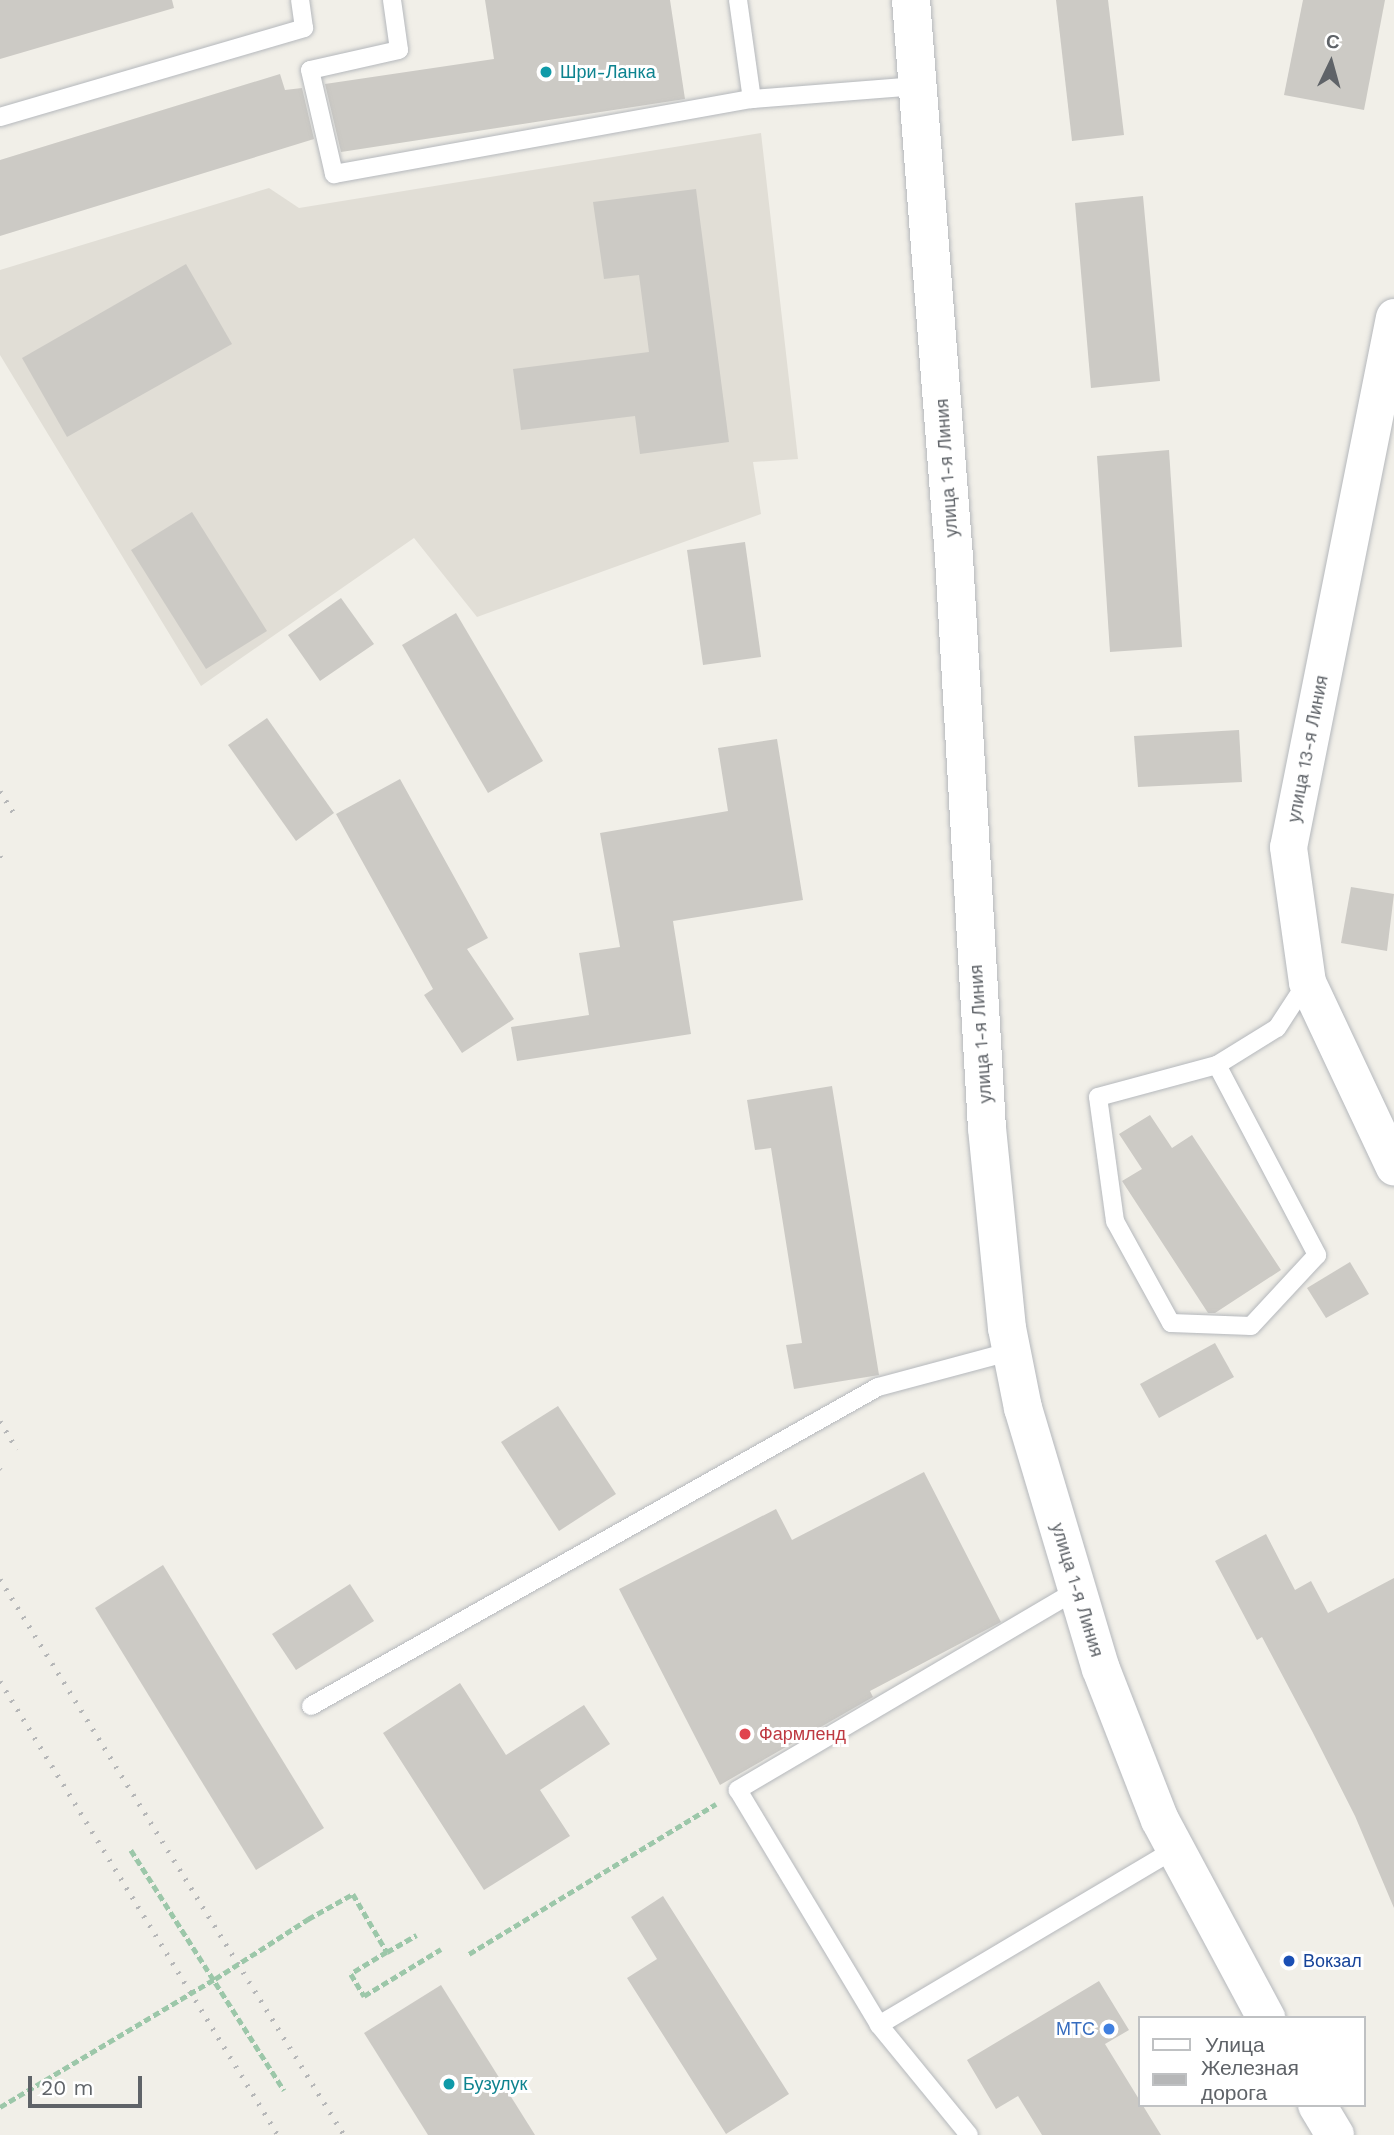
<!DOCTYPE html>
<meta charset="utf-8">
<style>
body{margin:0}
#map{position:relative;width:1394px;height:2135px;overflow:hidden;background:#f1efe8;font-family:"Work Sans",sans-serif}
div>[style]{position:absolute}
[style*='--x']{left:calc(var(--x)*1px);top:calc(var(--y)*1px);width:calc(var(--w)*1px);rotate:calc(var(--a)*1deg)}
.education>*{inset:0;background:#e1ded6}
.building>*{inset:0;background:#cccac5}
.path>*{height:4.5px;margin-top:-2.25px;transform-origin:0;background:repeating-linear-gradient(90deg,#9cc7a9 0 7px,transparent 0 10.5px)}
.roads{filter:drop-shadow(0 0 2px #b5b8bc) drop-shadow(0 0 2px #b5b8bc)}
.lane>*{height:18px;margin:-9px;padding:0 9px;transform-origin:9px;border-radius:9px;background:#fff}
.street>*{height:37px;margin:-18.5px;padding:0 18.5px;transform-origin:18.5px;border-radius:18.5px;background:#fff}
.secondary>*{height:38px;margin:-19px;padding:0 19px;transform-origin:19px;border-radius:19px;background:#fff}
.rail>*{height:5px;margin-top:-2.5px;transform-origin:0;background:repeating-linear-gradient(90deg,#b6b7b8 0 2px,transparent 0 11px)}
.path-bridge>*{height:4.5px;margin-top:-2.25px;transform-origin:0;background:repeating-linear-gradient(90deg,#9cc7a9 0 7px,transparent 0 10.5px)}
.dots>*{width:19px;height:19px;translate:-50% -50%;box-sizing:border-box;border:4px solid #fff;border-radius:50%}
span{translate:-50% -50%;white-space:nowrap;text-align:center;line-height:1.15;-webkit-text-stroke:6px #fff;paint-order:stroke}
.culture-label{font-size:18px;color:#0d838f}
.left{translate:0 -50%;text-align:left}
.street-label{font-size:18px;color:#5f6368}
.health-label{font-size:18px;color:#be3a42}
.transit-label{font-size:18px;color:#164399}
.shop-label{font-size:18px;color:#366cbe}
.right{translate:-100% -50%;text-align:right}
.legend{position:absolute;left:1138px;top:2016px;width:228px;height:91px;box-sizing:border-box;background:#fff;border:2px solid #bfc1c3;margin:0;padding:9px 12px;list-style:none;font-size:21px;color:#5f6368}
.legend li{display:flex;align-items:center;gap:14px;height:35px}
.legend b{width:35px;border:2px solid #bfc1c3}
.north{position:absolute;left:1296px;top:28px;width:70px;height:70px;-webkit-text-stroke:5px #fff;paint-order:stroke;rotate:5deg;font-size:19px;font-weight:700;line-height:28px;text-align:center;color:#5f6368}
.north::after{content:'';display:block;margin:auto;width:24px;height:32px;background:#5f6368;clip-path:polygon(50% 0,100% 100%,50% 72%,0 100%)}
.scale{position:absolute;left:28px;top:2076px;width:114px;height:32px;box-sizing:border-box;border:4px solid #5f6368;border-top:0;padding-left:9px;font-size:21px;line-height:24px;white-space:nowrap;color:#5f6368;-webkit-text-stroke:5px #fff;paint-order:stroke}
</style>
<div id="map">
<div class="education">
<div style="clip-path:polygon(761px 133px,798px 459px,753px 462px,761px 514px,477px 617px,414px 538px,201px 686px,0 355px,0 270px,269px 188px,299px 208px)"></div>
</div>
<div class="building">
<div style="clip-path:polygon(0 0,172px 0,174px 8px,0 59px)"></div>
<div style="clip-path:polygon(485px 0,670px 0,685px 99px,341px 152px,325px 84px,494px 59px)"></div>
<div style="clip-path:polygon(1056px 0,1108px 0,1124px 135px,1072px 141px)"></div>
<div style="clip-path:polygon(1303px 0,1385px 0,1364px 110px,1284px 95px)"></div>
<div style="clip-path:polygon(280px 74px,285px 90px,302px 88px,314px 139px,0 236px,0 160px)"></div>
<div style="clip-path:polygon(696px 189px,729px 442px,640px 454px,635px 416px,521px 430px,513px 369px,649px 352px,639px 275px,604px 279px,593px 202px)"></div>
<div style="clip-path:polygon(1143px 196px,1160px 381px,1091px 388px,1075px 203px)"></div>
<div style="clip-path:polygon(186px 264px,232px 344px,67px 437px,22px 358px)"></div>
<div style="clip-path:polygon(1169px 450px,1182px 647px,1110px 652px,1097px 456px)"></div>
<div style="clip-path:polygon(192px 512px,267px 631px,206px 669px,131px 550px)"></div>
<div style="clip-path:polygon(745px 542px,761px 657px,703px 665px,687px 550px)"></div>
<div style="clip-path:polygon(341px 598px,374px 644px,320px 681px,288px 635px)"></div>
<div style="clip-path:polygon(456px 613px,543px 761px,488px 793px,402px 645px)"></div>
<div style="clip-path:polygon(267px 718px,334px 813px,296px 841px,228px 745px)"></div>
<div style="clip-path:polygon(1239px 730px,1242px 782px,1138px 787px,1134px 736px)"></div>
<div style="clip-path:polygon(777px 739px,803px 900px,673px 921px,691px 1034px,517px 1061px,511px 1027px,589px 1015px,579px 953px,620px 947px,600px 833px,728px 811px,718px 748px)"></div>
<div style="clip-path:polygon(400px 779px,488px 938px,467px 949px,514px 1019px,462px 1053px,424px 995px,433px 989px,336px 814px)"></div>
<div style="clip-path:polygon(1351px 887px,1394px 894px,1387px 951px,1341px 943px)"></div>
<div style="clip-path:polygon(832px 1086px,879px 1375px,794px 1389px,786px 1345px,802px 1343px,771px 1148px,755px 1150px,747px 1100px)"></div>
<div style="clip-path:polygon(1150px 1115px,1172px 1148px,1192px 1135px,1281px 1270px,1215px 1313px,1208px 1313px,1122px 1181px,1142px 1169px,1119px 1134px)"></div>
<div style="clip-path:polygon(1350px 1262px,1369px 1294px,1326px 1318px,1307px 1288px)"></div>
<div style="clip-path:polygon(1215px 1343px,1234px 1377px,1159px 1418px,1140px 1384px)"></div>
<div style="clip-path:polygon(558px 1406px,616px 1494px,559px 1531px,501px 1442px)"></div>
<div style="clip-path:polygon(924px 1472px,1001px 1622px,870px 1691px,873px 1697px,720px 1785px,619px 1589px,776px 1509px,792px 1540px)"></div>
<div style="clip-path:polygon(1266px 1534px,1295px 1590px,1311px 1581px,1328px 1613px,1394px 1578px,1394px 1908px,1355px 1816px,1312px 1731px,1262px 1637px,1257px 1640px,1215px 1561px)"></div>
<div style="clip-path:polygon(163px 1565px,324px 1828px,256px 1870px,95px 1608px)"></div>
<div style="clip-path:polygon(350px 1584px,374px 1621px,296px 1670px,272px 1634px)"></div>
<div style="clip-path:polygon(460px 1683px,506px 1755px,584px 1705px,610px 1744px,540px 1790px,570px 1836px,484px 1890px,383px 1733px)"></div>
<div style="clip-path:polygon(663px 1896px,789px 2094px,726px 2134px,627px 1978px,657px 1959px,631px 1917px)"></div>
<div style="clip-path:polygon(1099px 1981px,1129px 2030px,1105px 2044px,1161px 2135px,1042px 2135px,1018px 2096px,996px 2109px,967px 2060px)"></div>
<div style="clip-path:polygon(441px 1985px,535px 2135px,428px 2135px,364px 2033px)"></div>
</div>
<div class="path">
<div style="--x:131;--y:1850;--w:285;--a:57.5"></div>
<div style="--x:308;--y:1919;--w:51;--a:-29.1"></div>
<div style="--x:353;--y:1894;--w:67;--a:59.6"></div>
<div style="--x:387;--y:1952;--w:34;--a:-30"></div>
<div style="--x:387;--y:1952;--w:42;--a:148.6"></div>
<div style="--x:351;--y:1974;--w:26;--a:59"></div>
<div style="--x:364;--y:1996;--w:90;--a:-31.4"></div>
<div style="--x:469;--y:1954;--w:289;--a:-31.3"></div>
</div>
<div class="roads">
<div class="lane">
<div style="--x:392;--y:0;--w:50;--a:82"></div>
<div style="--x:399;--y:50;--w:91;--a:167.3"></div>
<div style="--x:310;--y:70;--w:107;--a:77"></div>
<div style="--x:334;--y:174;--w:425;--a:-10.2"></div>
<div style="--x:752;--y:99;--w:166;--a:-4.5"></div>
<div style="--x:738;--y:0;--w:100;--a:82"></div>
<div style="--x:0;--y:117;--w:317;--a:-16.3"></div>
<div style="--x:304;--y:28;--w:28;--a:-98"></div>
<div style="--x:1217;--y:1065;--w:215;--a:62.2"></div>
<div style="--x:1317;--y:1255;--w:97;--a:132.9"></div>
<div style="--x:1251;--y:1326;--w:80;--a:-177.9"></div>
<div style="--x:1171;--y:1323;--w:116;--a:-118.8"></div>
<div style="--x:1115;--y:1221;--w:125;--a:-97.8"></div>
<div style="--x:1098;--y:1097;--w:123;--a:-15.1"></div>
<div style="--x:1217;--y:1065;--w:70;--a:-31.7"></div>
<div style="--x:1277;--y:1028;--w:55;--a:-56.9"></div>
<div style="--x:1077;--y:1590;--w:394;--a:149.5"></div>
<div style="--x:738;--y:1790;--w:274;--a:59"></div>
<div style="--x:879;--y:2025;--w:344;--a:-30.7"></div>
<div style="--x:311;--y:1706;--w:651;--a:-29.36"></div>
<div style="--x:878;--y:1387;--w:139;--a:-15"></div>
<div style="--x:879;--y:2025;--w:142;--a:50.7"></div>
</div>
<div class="street">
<div style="--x:1394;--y:317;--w:540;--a:101.31"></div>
<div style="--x:1288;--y:847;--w:136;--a:82"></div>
<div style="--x:1307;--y:982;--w:204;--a:64.8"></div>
</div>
<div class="secondary">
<div style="--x:911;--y:0;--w:560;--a:85.59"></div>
<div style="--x:954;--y:558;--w:571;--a:86.69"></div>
<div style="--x:987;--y:1128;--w:201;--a:84.3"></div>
<div style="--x:1007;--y:1328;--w:82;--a:78.7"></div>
<div style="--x:1023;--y:1408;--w:272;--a:73.4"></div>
<div style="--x:1101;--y:1669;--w:162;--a:68.7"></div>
<div style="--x:1160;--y:1820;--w:225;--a:61.8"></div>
<div style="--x:1317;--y:2105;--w:35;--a:59"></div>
</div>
</div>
<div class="rail">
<div style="--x:0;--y:791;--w:32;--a:58"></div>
<div style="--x:0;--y:856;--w:4;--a:63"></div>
<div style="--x:0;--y:1421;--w:33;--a:59"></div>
<div style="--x:0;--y:1469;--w:1;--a:45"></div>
<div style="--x:0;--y:1579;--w:654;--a:58.25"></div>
<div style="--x:0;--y:1681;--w:532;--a:58.52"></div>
</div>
<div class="path-bridge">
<div style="--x:0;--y:2107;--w:250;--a:-30.8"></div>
<div style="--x:215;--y:1979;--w:111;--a:-32.8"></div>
</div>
<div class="dots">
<div style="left:546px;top:72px;background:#0f9aa8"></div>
<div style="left:745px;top:1734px;background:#e0444e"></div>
<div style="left:1289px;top:1961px;background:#1a4fb4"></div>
<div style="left:1109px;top:2029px;background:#3f7fe0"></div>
<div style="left:449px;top:2084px;background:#0f9aa8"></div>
</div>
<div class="culture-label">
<span class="left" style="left:560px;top:72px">Шри-Ланка</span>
<span class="left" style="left:463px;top:2084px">Бузулук</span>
</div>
<div class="street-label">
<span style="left:947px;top:468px;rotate:-94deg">улица 1-я Линия</span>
<span style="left:1308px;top:749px;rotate:-79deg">улица 13-я Линия</span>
<span style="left:981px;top:1034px;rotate:-94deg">улица 1-я Линия</span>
<span style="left:1077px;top:1590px;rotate:73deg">улица 1-я Линия</span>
</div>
<div class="health-label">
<span class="left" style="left:759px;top:1734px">Фармленд</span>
</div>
<div class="transit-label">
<span class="left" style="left:1303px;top:1961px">Вокзал</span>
</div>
<div class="shop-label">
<span class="right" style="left:1095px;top:2029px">МТС</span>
</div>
<ul class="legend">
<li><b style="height:9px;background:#fff"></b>Улица</li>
<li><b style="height:9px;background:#b6b7b8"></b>Железная дорога</li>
</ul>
<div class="north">С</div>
<div class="scale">20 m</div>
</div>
